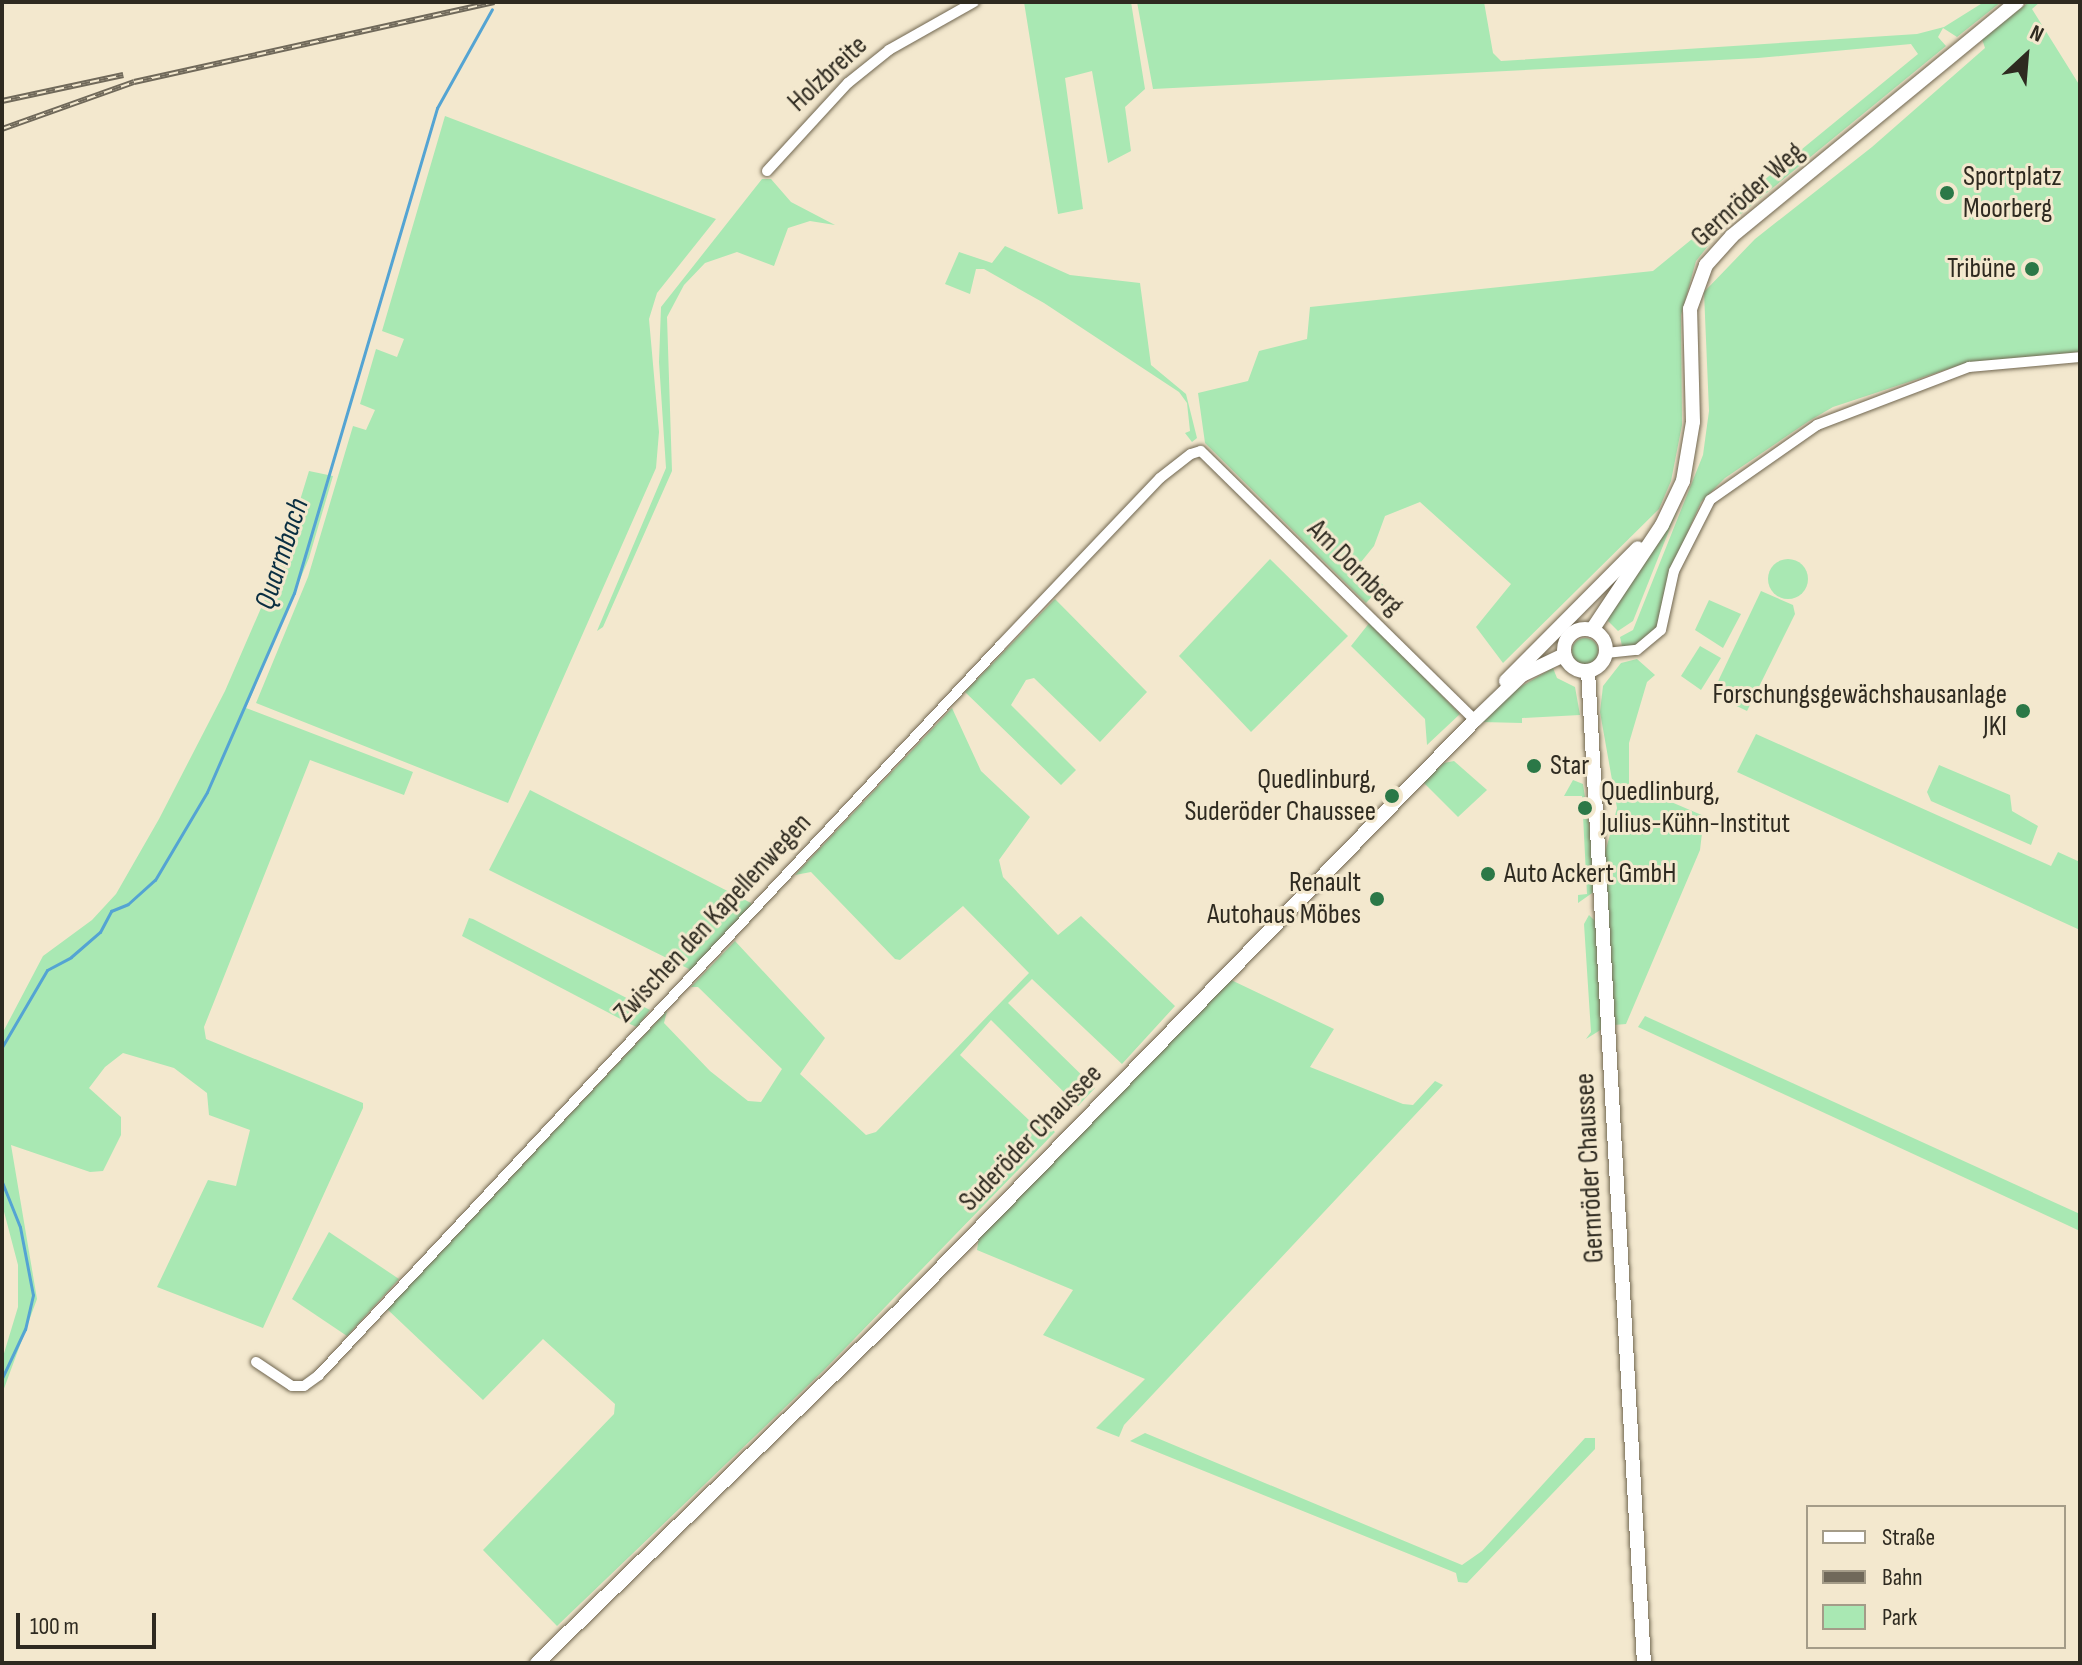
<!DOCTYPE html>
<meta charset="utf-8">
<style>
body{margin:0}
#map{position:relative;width:2082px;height:1665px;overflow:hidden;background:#f3e8ce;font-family:"Sofia Sans Condensed",sans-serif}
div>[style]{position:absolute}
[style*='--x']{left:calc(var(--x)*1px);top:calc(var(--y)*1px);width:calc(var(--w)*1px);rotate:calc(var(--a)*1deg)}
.green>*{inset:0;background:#a9e8b3}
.round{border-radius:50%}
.stream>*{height:3px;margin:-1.5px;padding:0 1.5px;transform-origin:1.5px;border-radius:1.5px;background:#54a4d3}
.roads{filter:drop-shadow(0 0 2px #706650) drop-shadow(0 0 2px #706650)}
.street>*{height:10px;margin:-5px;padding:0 5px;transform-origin:5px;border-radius:5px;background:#fff}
.secondary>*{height:14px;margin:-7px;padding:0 7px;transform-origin:7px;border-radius:7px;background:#fff}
.secondary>.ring{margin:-7px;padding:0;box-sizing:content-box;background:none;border:14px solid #fff;border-radius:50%}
.rail>*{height:6px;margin-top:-3px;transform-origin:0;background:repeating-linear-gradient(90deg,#f3e8ce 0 9px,#70695a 0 18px);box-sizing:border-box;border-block:2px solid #70695a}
.dots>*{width:22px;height:22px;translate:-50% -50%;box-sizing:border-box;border:4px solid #f3e8ce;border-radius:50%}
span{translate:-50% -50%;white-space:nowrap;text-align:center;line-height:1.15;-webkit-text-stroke:6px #f3e8ce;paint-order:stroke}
.street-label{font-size:28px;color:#2e2a20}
.poi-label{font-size:28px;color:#2e2a20}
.left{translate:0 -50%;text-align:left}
.right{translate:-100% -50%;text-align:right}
.water-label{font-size:30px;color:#092e41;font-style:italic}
.frame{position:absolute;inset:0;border:4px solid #2e2a20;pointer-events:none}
.legend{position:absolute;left:1806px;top:1505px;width:260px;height:144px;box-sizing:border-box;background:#f3e8ce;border:2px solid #a49c88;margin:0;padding:10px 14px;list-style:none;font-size:24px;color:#2e2a20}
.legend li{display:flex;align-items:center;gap:16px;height:40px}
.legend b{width:40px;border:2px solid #a49c88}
.north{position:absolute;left:1986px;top:16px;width:80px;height:80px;-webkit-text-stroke:6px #f3e8ce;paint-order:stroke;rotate:26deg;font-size:22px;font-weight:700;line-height:32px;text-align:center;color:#2e2a20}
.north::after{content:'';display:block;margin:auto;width:28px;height:36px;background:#2e2a20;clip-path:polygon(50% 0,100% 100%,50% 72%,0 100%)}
.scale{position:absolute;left:16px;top:1613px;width:140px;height:36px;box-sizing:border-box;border:4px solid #2e2a20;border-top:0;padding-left:10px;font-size:24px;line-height:28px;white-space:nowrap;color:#2e2a20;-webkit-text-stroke:6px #f3e8ce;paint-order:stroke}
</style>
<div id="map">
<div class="green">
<div style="clip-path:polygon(1024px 2px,1131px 2px,1145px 89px,1125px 107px,1131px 151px,1108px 163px,1092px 71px,1065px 78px,1083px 209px,1058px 214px)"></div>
<div style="clip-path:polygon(1137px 2px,1484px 2px,1493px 53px,1501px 61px,1917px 34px,1944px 27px,1984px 2px,2001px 2px,1957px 37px,1943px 28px,1938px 37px,1946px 46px,1720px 231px,1696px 261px,1681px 315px,1682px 425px,1671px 481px,1659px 509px,1503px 663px,1476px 627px,1511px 584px,1420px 502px,1385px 516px,1374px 546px,1361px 562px,1383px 585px,1366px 603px,1205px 443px,1198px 393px,1248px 381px,1259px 351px,1307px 339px,1310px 307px,1653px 271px,1918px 54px,1911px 44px,1758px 58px,1153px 89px)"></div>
<div style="clip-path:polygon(2029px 2px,2040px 2px,2032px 9px,2080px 86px,2080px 352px,1960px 365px,1833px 407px,1809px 421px,1725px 478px,1701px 502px,1671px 570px,1656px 631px,1636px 646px,1622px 646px,1620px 637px,1633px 630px,1703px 455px,1709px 411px,1704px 292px,1755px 239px,1872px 147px,1985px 48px,1982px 39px)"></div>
<div style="clip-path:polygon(445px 116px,716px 219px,657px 293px,649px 319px,659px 432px,656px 468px,508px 803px,256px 703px,308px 577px,353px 426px,366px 430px,375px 410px,360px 404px,376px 349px,397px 357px,404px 339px,382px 331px)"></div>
<div style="clip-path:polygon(762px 179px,771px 179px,791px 202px,835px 225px,810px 221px,788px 228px,774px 266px,737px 252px,705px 263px,684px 285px,667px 317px,672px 471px,603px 627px,597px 631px,666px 468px,659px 362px,661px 307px)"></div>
<div style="clip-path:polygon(1005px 246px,1070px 275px,1140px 283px,1151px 365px,1186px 394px,1197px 438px,1192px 442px,1185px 433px,1190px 431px,1187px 403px,1179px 392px,1044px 303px,984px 269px,976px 269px,970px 294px,945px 284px,959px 252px,992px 263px)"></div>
<div style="clip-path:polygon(309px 471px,333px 476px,309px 558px,246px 708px,413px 772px,404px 795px,310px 760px,204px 1027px,206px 1039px,363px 1103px,363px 1108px,263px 1328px,157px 1287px,208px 1180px,236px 1186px,250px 1130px,209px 1115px,207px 1093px,174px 1068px,123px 1053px,105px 1067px,89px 1088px,121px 1117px,121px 1135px,103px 1171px,90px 1172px,11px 1145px,37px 1299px,2px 1394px,2px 1360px,18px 1307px,18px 1265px,2px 1204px,2px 1034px,43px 956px,92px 920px,116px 894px,159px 819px,225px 691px,281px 562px)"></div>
<div style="clip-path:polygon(1678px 508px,1633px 621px,1618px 631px,1608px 621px,1611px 610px)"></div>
<div style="clip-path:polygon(1270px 559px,1348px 636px,1251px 732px,1179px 656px)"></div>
<div class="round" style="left:1768px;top:559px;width:40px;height:40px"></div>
<div style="clip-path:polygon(1761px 591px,1793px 605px,1795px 614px,1747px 711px,1712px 694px)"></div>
<div style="clip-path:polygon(1055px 599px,1147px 692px,1100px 742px,1034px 678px,1026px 680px,1011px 705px,1076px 770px,1061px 785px,965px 692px)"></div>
<div style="clip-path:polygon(1709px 600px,1741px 614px,1723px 648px,1695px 630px)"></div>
<div style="clip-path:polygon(1370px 622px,1460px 714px,1427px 745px,1425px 719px,1351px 646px)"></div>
<div class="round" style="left:1572px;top:638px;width:26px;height:26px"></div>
<div style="clip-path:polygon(1700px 646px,1721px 658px,1701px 690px,1681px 676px)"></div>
<div style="clip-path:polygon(1637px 659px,1655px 675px,1647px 682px,1629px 743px,1629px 784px,1704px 816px,1700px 850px,1626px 1024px,1614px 1025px,1605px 853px,1617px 808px,1600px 712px,1603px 686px,1621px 663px)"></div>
<div style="clip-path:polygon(1553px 668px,1557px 678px,1575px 687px,1580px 715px,1522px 718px,1522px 723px,1482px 722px,1513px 691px)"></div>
<div style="clip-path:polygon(952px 708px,981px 771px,1030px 817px,999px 860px,1003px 877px,1058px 935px,1081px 916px,1175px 1006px,1122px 1064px,1032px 979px,1008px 1003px,1095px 1088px,1078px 1106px,991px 1020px,960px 1055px,1031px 1122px,1039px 1118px,1055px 1132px,824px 1370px,557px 1626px,483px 1550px,614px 1414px,615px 1404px,543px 1339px,483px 1400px,387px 1309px,667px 1011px,664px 1023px,710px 1071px,748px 1101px,761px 1102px,782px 1069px,698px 987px,691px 987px,735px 941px,825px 1038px,800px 1074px,866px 1135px,876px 1132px,1029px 973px,963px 906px,900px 960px,895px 959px,811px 872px,795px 875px)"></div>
<div style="clip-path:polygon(1756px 734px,2051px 866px,2058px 852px,2080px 862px,2080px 930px,1737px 772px)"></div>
<div style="clip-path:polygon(1454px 761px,1487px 790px,1458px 817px,1423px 782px,1444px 763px)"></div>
<div style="clip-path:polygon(1939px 765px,2010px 795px,2012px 811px,2038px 826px,2031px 845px,1931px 801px,1927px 792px)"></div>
<div style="clip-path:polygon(1573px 780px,1583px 784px,1593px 850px,1595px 891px,1578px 903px,1578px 895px,1587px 894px,1582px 796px,1564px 796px)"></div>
<div style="clip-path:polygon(530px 790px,751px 903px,752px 908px,690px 974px,689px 969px,489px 870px)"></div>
<div style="clip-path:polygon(1589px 915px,1597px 923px,1602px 1029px,1586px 1039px,1591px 1032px,1584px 924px)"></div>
<div style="clip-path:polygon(469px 918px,473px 919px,650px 1010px,637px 1027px,632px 1025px,462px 936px)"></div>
<div style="clip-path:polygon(1229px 979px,1334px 1029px,1310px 1067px,1403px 1104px,1413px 1105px,1435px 1081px,1443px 1085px,1124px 1425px,1119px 1437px,1096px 1428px,1145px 1379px,1043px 1335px,1073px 1290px,977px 1250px,979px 1238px)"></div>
<div style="clip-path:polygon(1645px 1016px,2080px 1214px,2080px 1231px,1638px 1027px)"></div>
<div style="clip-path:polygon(329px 1232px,399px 1279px,347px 1336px,292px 1299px)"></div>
<div style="clip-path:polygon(1145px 1433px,1462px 1565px,1482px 1551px,1585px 1438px,1595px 1438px,1595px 1449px,1467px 1583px,1458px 1582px,1456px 1573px,1130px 1441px)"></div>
</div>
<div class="stream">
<div style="--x:2;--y:1047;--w:89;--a:-59.7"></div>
<div style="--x:47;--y:970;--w:27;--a:-28"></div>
<div style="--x:71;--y:957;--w:38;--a:-41"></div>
<div style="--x:100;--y:932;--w:24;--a:-62"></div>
<div style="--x:111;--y:911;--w:18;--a:-22"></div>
<div style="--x:128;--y:904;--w:36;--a:-42"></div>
<div style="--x:155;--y:880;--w:102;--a:-59.4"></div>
<div style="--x:207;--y:792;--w:217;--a:-66.4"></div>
<div style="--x:294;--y:593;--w:506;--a:-73.57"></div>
<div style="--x:437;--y:108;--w:113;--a:-60.9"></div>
<div style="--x:2;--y:1157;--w:8;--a:90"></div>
<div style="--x:2;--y:1182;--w:48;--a:68.2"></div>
<div style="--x:20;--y:1227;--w:69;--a:79.2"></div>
<div style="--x:33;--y:1295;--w:35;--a:103"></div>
<div style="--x:25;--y:1329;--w:54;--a:115.1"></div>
</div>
<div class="roads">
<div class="street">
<div style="--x:767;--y:171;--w:120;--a:-47.4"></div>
<div style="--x:848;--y:83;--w:53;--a:-38.8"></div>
<div style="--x:889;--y:50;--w:98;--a:-29.5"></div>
<div style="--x:1606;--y:653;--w:31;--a:-6"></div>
<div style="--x:1637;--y:650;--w:31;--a:-40"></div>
<div style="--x:1661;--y:630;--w:60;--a:-77.6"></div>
<div style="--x:1674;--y:571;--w:80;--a:-63.1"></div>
<div style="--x:1710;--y:500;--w:131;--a:-35"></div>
<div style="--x:1817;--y:425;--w:163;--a:-20.9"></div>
<div style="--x:1969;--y:367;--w:111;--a:-5.1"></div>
<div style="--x:256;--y:1362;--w:43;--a:33.7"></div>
<div style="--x:292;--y:1386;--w:12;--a:0"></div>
<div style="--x:304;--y:1386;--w:19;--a:-36"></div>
<div style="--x:319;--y:1375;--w:998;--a:-46.95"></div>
<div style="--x:1000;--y:646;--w:232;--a:-46.4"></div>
<div style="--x:1160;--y:478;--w:39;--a:-38"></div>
<div style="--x:1191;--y:454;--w:10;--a:-17"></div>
<div style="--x:1201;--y:451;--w:384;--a:44.5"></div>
</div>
<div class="secondary">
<div class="ring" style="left:1564px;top:629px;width:28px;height:28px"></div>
<div style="--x:1592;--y:630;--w:126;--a:-56.3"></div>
<div style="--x:1662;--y:525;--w:49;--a:-64.5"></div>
<div style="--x:1683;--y:481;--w:60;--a:-80.4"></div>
<div style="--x:1693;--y:422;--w:113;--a:-91.5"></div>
<div style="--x:1690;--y:309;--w:47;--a:-70"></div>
<div style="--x:1706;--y:265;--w:39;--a:-48"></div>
<div style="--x:1732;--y:236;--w:369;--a:-39.4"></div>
<div style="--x:1588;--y:671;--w:994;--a:86.77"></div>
<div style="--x:1506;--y:681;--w:187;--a:-45.2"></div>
<div style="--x:537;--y:1663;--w:508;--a:-44.2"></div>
<div style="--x:901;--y:1309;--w:822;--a:-45.74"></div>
<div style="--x:1475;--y:720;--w:65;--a:-43.8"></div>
<div style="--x:1522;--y:675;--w:47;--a:-25.5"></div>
</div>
</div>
<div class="rail">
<div style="--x:2;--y:101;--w:124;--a:-12.1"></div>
<div style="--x:2;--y:129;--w:140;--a:-19.6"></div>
<div style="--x:134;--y:82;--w:369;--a:-12.5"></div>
</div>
<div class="dots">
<div style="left:1947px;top:193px;background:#2b7847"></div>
<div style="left:2032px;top:269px;background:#2b7847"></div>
<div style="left:2023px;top:711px;background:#2b7847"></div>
<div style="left:1534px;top:766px;background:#2b7847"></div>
<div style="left:1392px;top:796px;background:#2b7847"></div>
<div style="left:1585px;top:808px;background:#2b7847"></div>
<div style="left:1488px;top:874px;background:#2b7847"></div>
<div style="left:1377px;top:899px;background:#2b7847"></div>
</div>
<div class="street-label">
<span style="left:828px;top:74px;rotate:-43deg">Holzbreite</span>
<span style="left:1748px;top:195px;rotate:-42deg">Gernröder Weg</span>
<span style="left:1355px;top:568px;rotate:45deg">Am Dornberg</span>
<span style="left:713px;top:918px;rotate:-47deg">Zwischen den Kapellenwegen</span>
<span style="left:1031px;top:1138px;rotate:-46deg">Suderöder Chaussee</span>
<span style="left:1590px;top:1168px;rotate:-93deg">Gernröder Chaussee</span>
</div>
<div class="poi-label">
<span class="left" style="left:1963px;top:193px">Sportplatz<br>Moorberg</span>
<span class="right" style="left:2016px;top:269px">Tribüne</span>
<span class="right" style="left:2007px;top:711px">Forschungsgewächshausanlage<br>JKI</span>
<span class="left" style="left:1550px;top:766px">Star</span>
<span class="right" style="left:1376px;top:796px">Quedlinburg,<br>Suderöder Chaussee</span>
<span class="left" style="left:1601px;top:808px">Quedlinburg,<br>Julius-Kühn-Institut</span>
<span class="left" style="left:1504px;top:874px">Auto Ackert GmbH</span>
<span class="right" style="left:1361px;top:899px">Renault<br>Autohaus Möbes</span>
</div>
<div class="water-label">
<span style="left:282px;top:554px;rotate:-72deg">Quarmbach</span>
</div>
<div class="frame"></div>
<ul class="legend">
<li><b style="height:10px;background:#fff"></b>Straße</li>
<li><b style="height:10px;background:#70695a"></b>Bahn</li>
<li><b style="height:22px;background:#a9e8b3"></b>Park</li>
</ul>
<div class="north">N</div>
<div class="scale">100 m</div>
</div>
